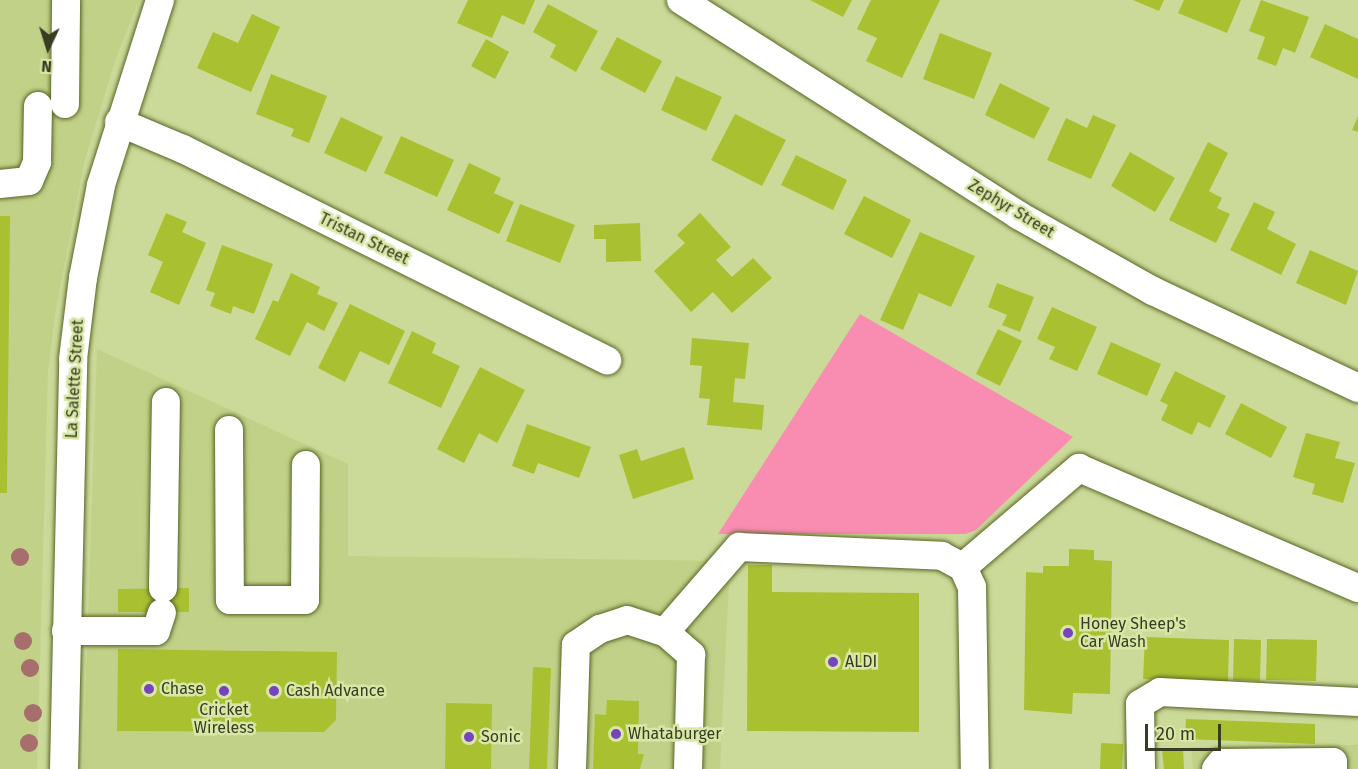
<!DOCTYPE html>
<style>
body{margin:0}
#map{position:relative;width:1358px;height:769px;overflow:hidden;background:#cbda98;font-family:"Fira Sans",sans-serif}
div>[style]{position:absolute}
[style*='--x']{left:calc(var(--x)*1px);top:calc(var(--y)*1px);width:calc(var(--w)*1px);rotate:calc(var(--a)*1deg)}
.built>*{inset:0;background:#c1d288}
.green>*{inset:0;background:#f98cb1}
.building>*{inset:0;background:#a9c131}
.roads{filter:drop-shadow(0 0 2px #596526) drop-shadow(0 0 2px #596526)}
.minor>*{height:28px;margin:-14px;padding:0 14px;transform-origin:14px;border-radius:14px;background:#fff}
.trees>*{width:18px;height:18px;margin:-9px;border-radius:50%;background:#a76e6e}
.dots>*{width:16px;height:16px;translate:-50% -50%;box-sizing:border-box;border:3px solid #d8e7a5;border-radius:50%}
span{translate:-50% -50%;white-space:nowrap;text-align:center;line-height:1.15;-webkit-text-stroke:5px #d8e7a5;paint-order:stroke}
.street-label{font-size:16px;color:#373c22}
.poi-label{font-size:16px;color:#373c22}
.left{translate:0 -50%;text-align:left}
.north{position:absolute;left:18px;top:18px;width:60px;height:60px;-webkit-text-stroke:4px #d8e7a5;paint-order:stroke;rotate:184deg;font-size:16px;font-weight:700;line-height:24px;text-align:center;color:#373c22}
.north::after{content:'';display:block;margin:auto;width:21px;height:27px;background:#373c22;clip-path:polygon(50% 0,100% 100%,50% 72%,0 100%)}
.scale{position:absolute;left:1145px;top:724px;width:76px;height:27px;box-sizing:border-box;border:3px solid #373c22;border-top:0;padding-left:8px;font-size:18px;line-height:21px;white-space:nowrap;color:#373c22;-webkit-text-stroke:4px #d8e7a5;paint-order:stroke}
</style>
<div id="map">
<div class="built">
<div style="clip-path:polygon(0 0,139px 0,115px 61px,84px 163px,56px 308px,48px 373px,37px 769px,0 769px)"></div>
<div style="clip-path:polygon(97px 349px,348px 464px,348px 556px,730px 561px,720px 769px,83px 769px)"></div>
<div style="clip-path:polygon(1358px 745px,1358px 769px,1193px 769px,1191px 747px)"></div>
</div>
<div class="green">
<div style="clip-path:polygon(860px 314px,1073px 437px,976px 530px,966px 534px,718px 534px)"></div>
</div>
<div class="building">
<div style="clip-path:polygon(468px 0,535px 0,524px 25px,502px 15px,492px 38px,457px 23px)"></div>
<div style="clip-path:polygon(810px 0,852px 0,843px 17px)"></div>
<div style="clip-path:polygon(871px 0,940px 0,902px 78px,866px 61px,877px 38px,857px 29px)"></div>
<div style="clip-path:polygon(1133px 0,1164px 0,1159px 11px)"></div>
<div style="clip-path:polygon(1184px 0,1241px 0,1227px 33px,1178px 13px)"></div>
<div style="clip-path:polygon(1261px 0,1309px 17px,1295px 53px,1283px 48px,1276px 66px,1257px 59px,1265px 37px,1249px 31px)"></div>
<div style="clip-path:polygon(548px 4px,598px 31px,576px 72px,550px 57px,556px 45px,533px 32px)"></div>
<div style="clip-path:polygon(252px 14px,280px 27px,251px 92px,197px 68px,213px 32px,238px 43px)"></div>
<div style="clip-path:polygon(1325px 24px,1358px 39px,1358px 79px,1310px 57px)"></div>
<div style="clip-path:polygon(940px 33px,992px 53px,974px 99px,923px 79px)"></div>
<div style="clip-path:polygon(617px 37px,662px 61px,645px 93px,600px 69px)"></div>
<div style="clip-path:polygon(486px 39px,509px 52px,495px 79px,471px 66px)"></div>
<div style="clip-path:polygon(271px 74px,327px 96px,309px 143px,291px 136px,294px 129px,256px 114px)"></div>
<div style="clip-path:polygon(676px 76px,722px 97px,706px 131px,661px 110px)"></div>
<div style="clip-path:polygon(1000px 83px,1050px 108px,1034px 139px,985px 115px)"></div>
<div style="clip-path:polygon(735px 114px,786px 140px,762px 186px,711px 160px)"></div>
<div style="clip-path:polygon(1093px 115px,1116px 125px,1091px 179px,1047px 160px,1066px 118px,1087px 128px)"></div>
<div style="clip-path:polygon(1358px 116px,1358px 132px,1352px 130px)"></div>
<div style="clip-path:polygon(341px 117px,383px 137px,366px 172px,324px 153px)"></div>
<div style="clip-path:polygon(401px 136px,454px 160px,437px 197px,384px 173px)"></div>
<div style="clip-path:polygon(1208px 142px,1228px 153px,1209px 191px,1222px 198px,1217px 208px,1230px 214px,1216px 243px,1169px 220px)"></div>
<div style="clip-path:polygon(1130px 152px,1175px 178px,1155px 212px,1111px 186px)"></div>
<div style="clip-path:polygon(796px 155px,847px 180px,833px 210px,781px 185px)"></div>
<div style="clip-path:polygon(469px 163px,501px 178px,494px 193px,514px 202px,499px 234px,447px 210px)"></div>
<div style="clip-path:polygon(864px 196px,911px 220px,892px 258px,844px 234px)"></div>
<div style="clip-path:polygon(1254px 202px,1275px 212px,1267px 229px,1296px 244px,1281px 275px,1230px 250px)"></div>
<div style="clip-path:polygon(520px 204px,575px 225px,560px 263px,506px 241px)"></div>
<div style="clip-path:polygon(166px 213px,187px 222px,182px 232px,206px 243px,179px 305px,150px 292px,163px 262px,148px 255px)"></div>
<div style="clip-path:polygon(700px 213px,731px 247px,716px 260px,732px 277px,753px 258px,772px 278px,732px 313px,713px 292px,691px 312px,654px 271px,685px 243px,677px 235px)"></div>
<div style="clip-path:polygon(0 216px,10px 216px,7px 493px,0 493px)"></div>
<div style="clip-path:polygon(640px 223px,641px 261px,606px 262px,606px 239px,594px 239px,594px 225px)"></div>
<div style="clip-path:polygon(920px 232px,975px 256px,951px 307px,919px 293px,903px 330px,880px 320px)"></div>
<div style="clip-path:polygon(222px 245px,273px 264px,254px 314px,233px 306px,231px 314px,210px 306px,215px 293px,206px 290px)"></div>
<div style="clip-path:polygon(1310px 250px,1358px 271px,1346px 305px,1296px 283px)"></div>
<div style="clip-path:polygon(291px 273px,320px 287px,317px 294px,338px 303px,324px 331px,307px 322px,290px 356px,255px 339px,273px 300px,278px 302px)"></div>
<div style="clip-path:polygon(997px 283px,1034px 297px,1020px 332px,1002px 325px,1007px 315px,988px 307px)"></div>
<div style="clip-path:polygon(350px 304px,405px 331px,389px 365px,360px 351px,345px 382px,318px 368px)"></div>
<div style="clip-path:polygon(1052px 307px,1097px 327px,1077px 371px,1049px 359px,1055px 347px,1037px 339px)"></div>
<div style="clip-path:polygon(998px 329px,1022px 341px,1000px 386px,976px 374px)"></div>
<div style="clip-path:polygon(412px 331px,436px 343px,432px 353px,460px 366px,441px 408px,388px 383px)"></div>
<div style="clip-path:polygon(692px 338px,749px 343px,745px 379px,735px 378px,733px 402px,764px 405px,762px 430px,707px 425px,710px 399px,699px 398px,702px 366px,690px 365px)"></div>
<div style="clip-path:polygon(1111px 342px,1161px 364px,1147px 396px,1097px 374px)"></div>
<div style="clip-path:polygon(480px 367px,525px 390px,497px 443px,479px 433px,464px 463px,437px 449px)"></div>
<div style="clip-path:polygon(1175px 371px,1226px 396px,1210px 428px,1198px 422px,1192px 435px,1161px 420px,1168px 405px,1160px 401px)"></div>
<div style="clip-path:polygon(1241px 403px,1287px 427px,1271px 458px,1225px 434px)"></div>
<div style="clip-path:polygon(527px 424px,591px 447px,579px 478px,538px 463px,534px 474px,512px 466px)"></div>
<div style="clip-path:polygon(1306px 433px,1340px 442px,1335px 458px,1355px 463px,1343px 503px,1312px 494px,1315px 484px,1293px 477px)"></div>
<div style="clip-path:polygon(684px 447px,694px 479px,633px 499px,619px 455px,637px 449px,641px 461px)"></div>
<div style="clip-path:polygon(1069px 549px,1094px 550px,1094px 560px,1112px 561px,1110px 694px,1073px 693px,1072px 714px,1024px 710px,1026px 572px,1043px 573px,1043px 566px,1069px 566px)"></div>
<div style="clip-path:polygon(748px 565px,772px 565px,772px 592px,919px 593px,919px 732px,747px 731px)"></div>
<div style="clip-path:polygon(189px 588px,189px 612px,118px 612px,118px 589px)"></div>
<div style="clip-path:polygon(1145px 637px,1229px 640px,1228px 682px,1143px 679px)"></div>
<div style="clip-path:polygon(1234px 639px,1261px 640px,1260px 681px,1233px 680px)"></div>
<div style="clip-path:polygon(1267px 639px,1317px 640px,1316px 681px,1266px 680px)"></div>
<div style="clip-path:polygon(118px 649px,337px 652px,336px 720px,324px 732px,117px 731px)"></div>
<div style="clip-path:polygon(533px 667px,551px 668px,547px 769px,529px 769px)"></div>
<div style="clip-path:polygon(607px 700px,639px 701px,638px 754px,644px 754px,640px 769px,593px 769px,595px 714px,606px 715px)"></div>
<div style="clip-path:polygon(446px 703px,492px 704px,491px 769px,445px 769px)"></div>
<div style="clip-path:polygon(1186px 719px,1315px 724px,1315px 744px,1185px 739px)"></div>
<div style="clip-path:polygon(1101px 743px,1123px 744px,1122px 769px,1100px 769px)"></div>
<div style="clip-path:polygon(1183px 748px,1184px 769px,1164px 769px,1162px 750px)"></div>
</div>
<div class="roads">
<div class="minor">
<div style="--x:681;--y:0;--w:400;--a:32.5"></div>
<div style="--x:1018;--y:215;--w:155;--a:29.4"></div>
<div style="--x:1153;--y:291;--w:227;--a:25.3"></div>
<div style="--x:65;--y:104;--w:104;--a:-89.4"></div>
<div style="--x:119;--y:122;--w:69;--a:22.9"></div>
<div style="--x:183;--y:149;--w:474;--a:26.5"></div>
<div style="--x:0;--y:184;--w:29;--a:-6"></div>
<div style="--x:29;--y:181;--w:21;--a:-67"></div>
<div style="--x:37;--y:162;--w:56;--a:-89"></div>
<div style="--x:229;--y:430;--w:170;--a:89.7"></div>
<div style="--x:230;--y:600;--w:75;--a:0"></div>
<div style="--x:305;--y:600;--w:135;--a:-89.6"></div>
<div style="--x:963;--y:567;--w:153;--a:-40.5"></div>
<div style="--x:1079;--y:468;--w:304;--a:23.3"></div>
<div style="--x:163;--y:588;--w:186;--a:-89.1"></div>
<div style="--x:66;--y:631;--w:90;--a:0"></div>
<div style="--x:156;--y:631;--w:19;--a:-72"></div>
<div style="--x:665;--y:632;--w:113;--a:-49"></div>
<div style="--x:739;--y:547;--w:203;--a:2.5"></div>
<div style="--x:942;--y:556;--w:24;--a:28"></div>
<div style="--x:963;--y:567;--w:22;--a:66"></div>
<div style="--x:972;--y:587;--w:182;--a:89.1"></div>
<div style="--x:64;--y:769;--w:410;--a:-88.7"></div>
<div style="--x:73;--y:359;--w:82;--a:-83"></div>
<div style="--x:83;--y:278;--w:95;--a:-79"></div>
<div style="--x:101;--y:185;--w:194;--a:-72.3"></div>
<div style="--x:572;--y:769;--w:124;--a:-88.2"></div>
<div style="--x:576;--y:645;--w:29;--a:-34"></div>
<div style="--x:600;--y:629;--w:28;--a:-18"></div>
<div style="--x:627;--y:620;--w:40;--a:18"></div>
<div style="--x:665;--y:632;--w:35;--a:41"></div>
<div style="--x:691;--y:655;--w:114;--a:91.5"></div>
<div style="--x:1141;--y:769;--w:65;--a:-90.9"></div>
<div style="--x:1140;--y:704;--w:23;--a:-31"></div>
<div style="--x:1160;--y:692;--w:198;--a:2.9"></div>
<div style="--x:1216;--y:769;--w:8;--a:-50"></div>
<div style="--x:1221;--y:763;--w:112;--a:-0.5"></div>
<div style="--x:1333;--y:762;--w:7;--a:90"></div>
</div>
</div>
<div class="trees">
<div style="left:20px;top:557px"></div>
<div style="left:23px;top:641px"></div>
<div style="left:30px;top:668px"></div>
<div style="left:33px;top:713px"></div>
<div style="left:29px;top:743px"></div>
</div>
<div class="dots">
<div style="left:1068px;top:633px;background:#7644bc"></div>
<div style="left:833px;top:662px;background:#7644bc"></div>
<div style="left:149px;top:689px;background:#7644bc"></div>
<div style="left:224px;top:691px;background:#7644bc"></div>
<div style="left:274px;top:691px;background:#7644bc"></div>
<div style="left:616px;top:734px;background:#7644bc"></div>
<div style="left:469px;top:737px;background:#7644bc"></div>
</div>
<div class="street-label">
<span style="left:1011px;top:209px;rotate:31deg">Zephyr Street</span>
<span style="left:364px;top:239px;rotate:26deg">Tristan Street</span>
<span style="left:75px;top:379px;rotate:-87deg">La Salette Street</span>
</div>
<div class="poi-label">
<span class="left" style="left:1080px;top:633px">Honey Sheep's<br>Car Wash</span>
<span class="left" style="left:845px;top:662px">ALDI</span>
<span class="left" style="left:161px;top:689px">Chase</span>
<span class="left" style="left:286px;top:691px">Cash Advance</span>
<span style="left:224px;top:719px">Cricket<br>Wireless</span>
<span class="left" style="left:628px;top:734px">Whataburger</span>
<span class="left" style="left:481px;top:737px">Sonic</span>
</div>
<div class="north">N</div>
<div class="scale">20 m</div>
</div>
